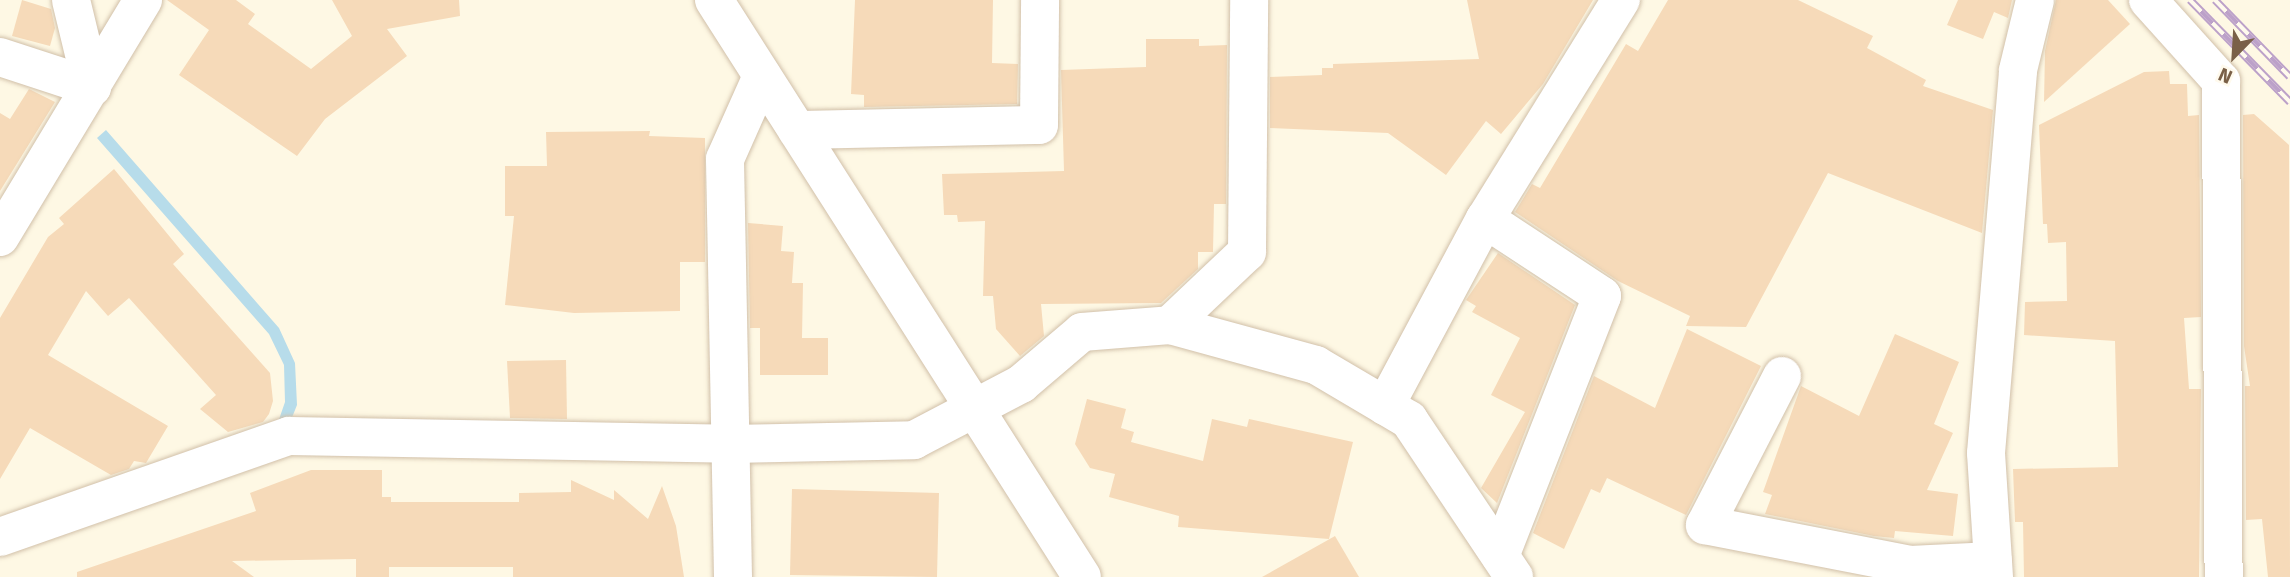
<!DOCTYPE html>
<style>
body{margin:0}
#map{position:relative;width:2290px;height:577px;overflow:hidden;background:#fef8e4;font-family:"Fira Sans",sans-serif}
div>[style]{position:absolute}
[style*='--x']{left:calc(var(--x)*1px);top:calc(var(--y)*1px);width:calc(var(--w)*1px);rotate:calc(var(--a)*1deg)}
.water>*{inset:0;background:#b7dcea}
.building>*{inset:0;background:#f6dab9}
.roads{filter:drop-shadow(0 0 2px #d1c0a9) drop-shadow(0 0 2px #d1c0a9)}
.street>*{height:38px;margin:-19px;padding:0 19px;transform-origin:19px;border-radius:19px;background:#fff}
.secondary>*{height:38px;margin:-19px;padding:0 19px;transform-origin:19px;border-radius:19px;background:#fff}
.rail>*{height:8px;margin-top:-4px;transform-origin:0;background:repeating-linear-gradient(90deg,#fffaed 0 16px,#bca1c9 0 32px);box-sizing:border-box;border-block:2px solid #bca1c9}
span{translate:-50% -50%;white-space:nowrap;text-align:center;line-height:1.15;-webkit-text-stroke:7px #fffaed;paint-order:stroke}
.north{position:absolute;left:2199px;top:21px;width:70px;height:70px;-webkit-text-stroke:5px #fffaed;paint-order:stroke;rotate:204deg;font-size:19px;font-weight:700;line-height:28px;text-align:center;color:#7a6047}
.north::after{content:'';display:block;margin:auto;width:24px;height:32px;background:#7a6047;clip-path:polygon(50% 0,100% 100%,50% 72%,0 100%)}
</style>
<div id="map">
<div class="water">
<div style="clip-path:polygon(106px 130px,279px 328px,295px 363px,297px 405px,285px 435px,275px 431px,285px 402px,284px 365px,269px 334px,97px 138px)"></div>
</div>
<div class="building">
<div style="clip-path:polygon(22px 0,51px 9px,55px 28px,50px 46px,12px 36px)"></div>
<div style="clip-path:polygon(167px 0,236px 0,255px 14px,248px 24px,311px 69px,352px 36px,332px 0,459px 0,460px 16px,387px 29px,407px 56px,325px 119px,297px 156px,179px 75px,209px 30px)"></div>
<div style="clip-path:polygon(855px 0,993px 0,992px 63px,1018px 64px,1017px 104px,864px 107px,864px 95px,851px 94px)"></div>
<div style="clip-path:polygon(1467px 0,1593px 0,1543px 84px,1501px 134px,1486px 121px,1446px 175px,1388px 133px,1270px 128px,1270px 77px,1322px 75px,1322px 68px,1333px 68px,1333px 64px,1479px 59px)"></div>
<div style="clip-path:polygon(1668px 0,1798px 0,1873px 36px,1867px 48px,1926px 80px,1923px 86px,1993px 110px,1982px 233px,1828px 173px,1746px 327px,1686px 326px,1690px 316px,1618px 281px,1515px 212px,1532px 184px,1540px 188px,1626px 44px,1638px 51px)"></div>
<div style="clip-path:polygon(1958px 0,2012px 0,2008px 18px,1994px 12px,1983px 39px,1947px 25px)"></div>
<div style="clip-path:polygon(2056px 0,2108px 0,2130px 24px,2044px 102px,2045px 51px)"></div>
<div style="clip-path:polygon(1146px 39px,1199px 39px,1199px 46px,1227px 45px,1226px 204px,1214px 204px,1213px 252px,1198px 252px,1198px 269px,1161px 303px,1041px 304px,1044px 336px,1020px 356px,996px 329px,993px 296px,983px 296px,985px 221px,958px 222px,957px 215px,944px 215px,942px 174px,1064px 171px,1061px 70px,1146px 67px)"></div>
<div style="clip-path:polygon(2169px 71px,2170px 84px,2187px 84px,2188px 116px,2199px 115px,2201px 317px,2184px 318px,2189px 389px,2201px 389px,2199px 577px,2024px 577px,2023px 522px,2015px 522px,2013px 469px,2118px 467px,2115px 341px,2024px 335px,2025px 302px,2067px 301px,2066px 242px,2048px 243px,2047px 224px,2043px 224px,2039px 125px,2144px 72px)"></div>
<div style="clip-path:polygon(29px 89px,55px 102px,0 191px,0 113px,10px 119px)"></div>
<div style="clip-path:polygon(2254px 114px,2289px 145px,2290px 577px,2268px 577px,2262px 519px,2246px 520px,2245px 386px,2250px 386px,2244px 346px,2243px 115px)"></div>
<div style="clip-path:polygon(650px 131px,649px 136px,705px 138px,705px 262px,680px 262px,680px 311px,574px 313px,505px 305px,514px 216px,505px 216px,505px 166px,547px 166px,546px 132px)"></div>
<div style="clip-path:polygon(114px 169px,184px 254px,173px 264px,270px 373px,273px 401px,269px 414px,263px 422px,228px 432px,200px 409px,216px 395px,129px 298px,108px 316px,86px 291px,48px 355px,168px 426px,146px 463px,134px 461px,129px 469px,111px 475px,30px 428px,0 479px,0 318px,48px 237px,64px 224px,59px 218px)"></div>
<div style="clip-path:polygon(748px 223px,783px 226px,781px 251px,794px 252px,792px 283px,803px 283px,802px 338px,828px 338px,828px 375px,760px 375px,760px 328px,750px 328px)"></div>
<div style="clip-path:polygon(1498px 253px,1575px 305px,1497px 503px,1481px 488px,1525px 412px,1491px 395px,1520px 338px,1472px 312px,1476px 306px,1466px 300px)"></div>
<div style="clip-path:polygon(1687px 329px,1761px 366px,1686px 515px,1607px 478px,1600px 493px,1591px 489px,1564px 549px,1533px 533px,1594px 376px,1655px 408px)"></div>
<div style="clip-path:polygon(1895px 334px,1959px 362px,1934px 424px,1953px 433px,1927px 490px,1958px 494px,1953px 536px,1895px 531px,1894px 538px,1874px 536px,1765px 514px,1772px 495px,1763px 492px,1801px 386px,1859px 416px)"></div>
<div style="clip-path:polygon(566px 360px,567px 419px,510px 418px,507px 361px)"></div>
<div style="clip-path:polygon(1087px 399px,1126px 409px,1121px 428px,1134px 432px,1131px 442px,1203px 461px,1212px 419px,1247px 427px,1249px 419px,1353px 442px,1329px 539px,1178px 527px,1179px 516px,1109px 497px,1115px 474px,1090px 468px,1075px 444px)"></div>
<div style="clip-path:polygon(311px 470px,382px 470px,382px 497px,391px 497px,391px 502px,519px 502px,519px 493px,571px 492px,571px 480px,614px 500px,614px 490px,648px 519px,662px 486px,676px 526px,684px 577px,513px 577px,513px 567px,389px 567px,389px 577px,356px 577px,356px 559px,232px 561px,254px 577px,77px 577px,77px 572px,256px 511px,250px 493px)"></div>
<div style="clip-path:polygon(792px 489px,939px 493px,937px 577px,790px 575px)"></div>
<div style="clip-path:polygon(1335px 536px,1359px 577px,1262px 577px)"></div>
</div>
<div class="roads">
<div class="street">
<div style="--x:2148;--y:0;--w:109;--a:48"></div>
<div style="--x:2221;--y:81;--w:496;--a:89.7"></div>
<div style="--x:0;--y:57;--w:97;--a:18.1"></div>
<div style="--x:92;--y:87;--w:89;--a:-103.6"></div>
<div style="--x:797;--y:130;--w:242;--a:-1.2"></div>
<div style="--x:1039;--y:125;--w:125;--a:-89.5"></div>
<div style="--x:1485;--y:219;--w:140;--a:33.3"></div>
<div style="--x:1602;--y:296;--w:279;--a:111.4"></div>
<div style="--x:1170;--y:325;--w:106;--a:-43.5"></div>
<div style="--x:1247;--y:252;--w:252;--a:-89.5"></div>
<div style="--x:1782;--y:376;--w:168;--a:117.3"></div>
<div style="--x:1705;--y:525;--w:209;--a:11"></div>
<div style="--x:1910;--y:565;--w:83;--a:-2.8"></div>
<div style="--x:1385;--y:406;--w:212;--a:-61.9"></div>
<div style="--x:1485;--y:219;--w:258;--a:-58.2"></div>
<div style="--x:0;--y:537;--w:306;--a:-19.3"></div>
<div style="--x:289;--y:436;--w:441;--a:1"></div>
<div style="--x:730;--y:444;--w:184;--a:-1.2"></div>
<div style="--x:914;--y:440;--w:121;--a:-27.6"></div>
<div style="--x:1021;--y:384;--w:80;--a:-40.4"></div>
<div style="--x:1082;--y:332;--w:88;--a:-4.5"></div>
<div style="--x:1170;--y:325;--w:151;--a:15.3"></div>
<div style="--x:1316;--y:365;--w:108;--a:30.6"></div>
<div style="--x:1409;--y:420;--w:189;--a:56.2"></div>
<div style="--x:733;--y:577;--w:418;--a:-91.1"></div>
<div style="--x:725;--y:159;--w:91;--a:-66"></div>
<div style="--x:1994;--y:577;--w:124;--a:-93.7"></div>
<div style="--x:1986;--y:453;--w:384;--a:-85.2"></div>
<div style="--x:2018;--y:70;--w:72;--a:-76.3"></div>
</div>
<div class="secondary">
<div style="--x:714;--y:0;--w:684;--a:57.47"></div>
<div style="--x:0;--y:237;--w:277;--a:-58.9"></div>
</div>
</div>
<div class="rail">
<div style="--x:2190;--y:0;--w:143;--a:45.6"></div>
<div style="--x:2215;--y:0;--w:107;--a:45.8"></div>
</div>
<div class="north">N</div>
</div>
